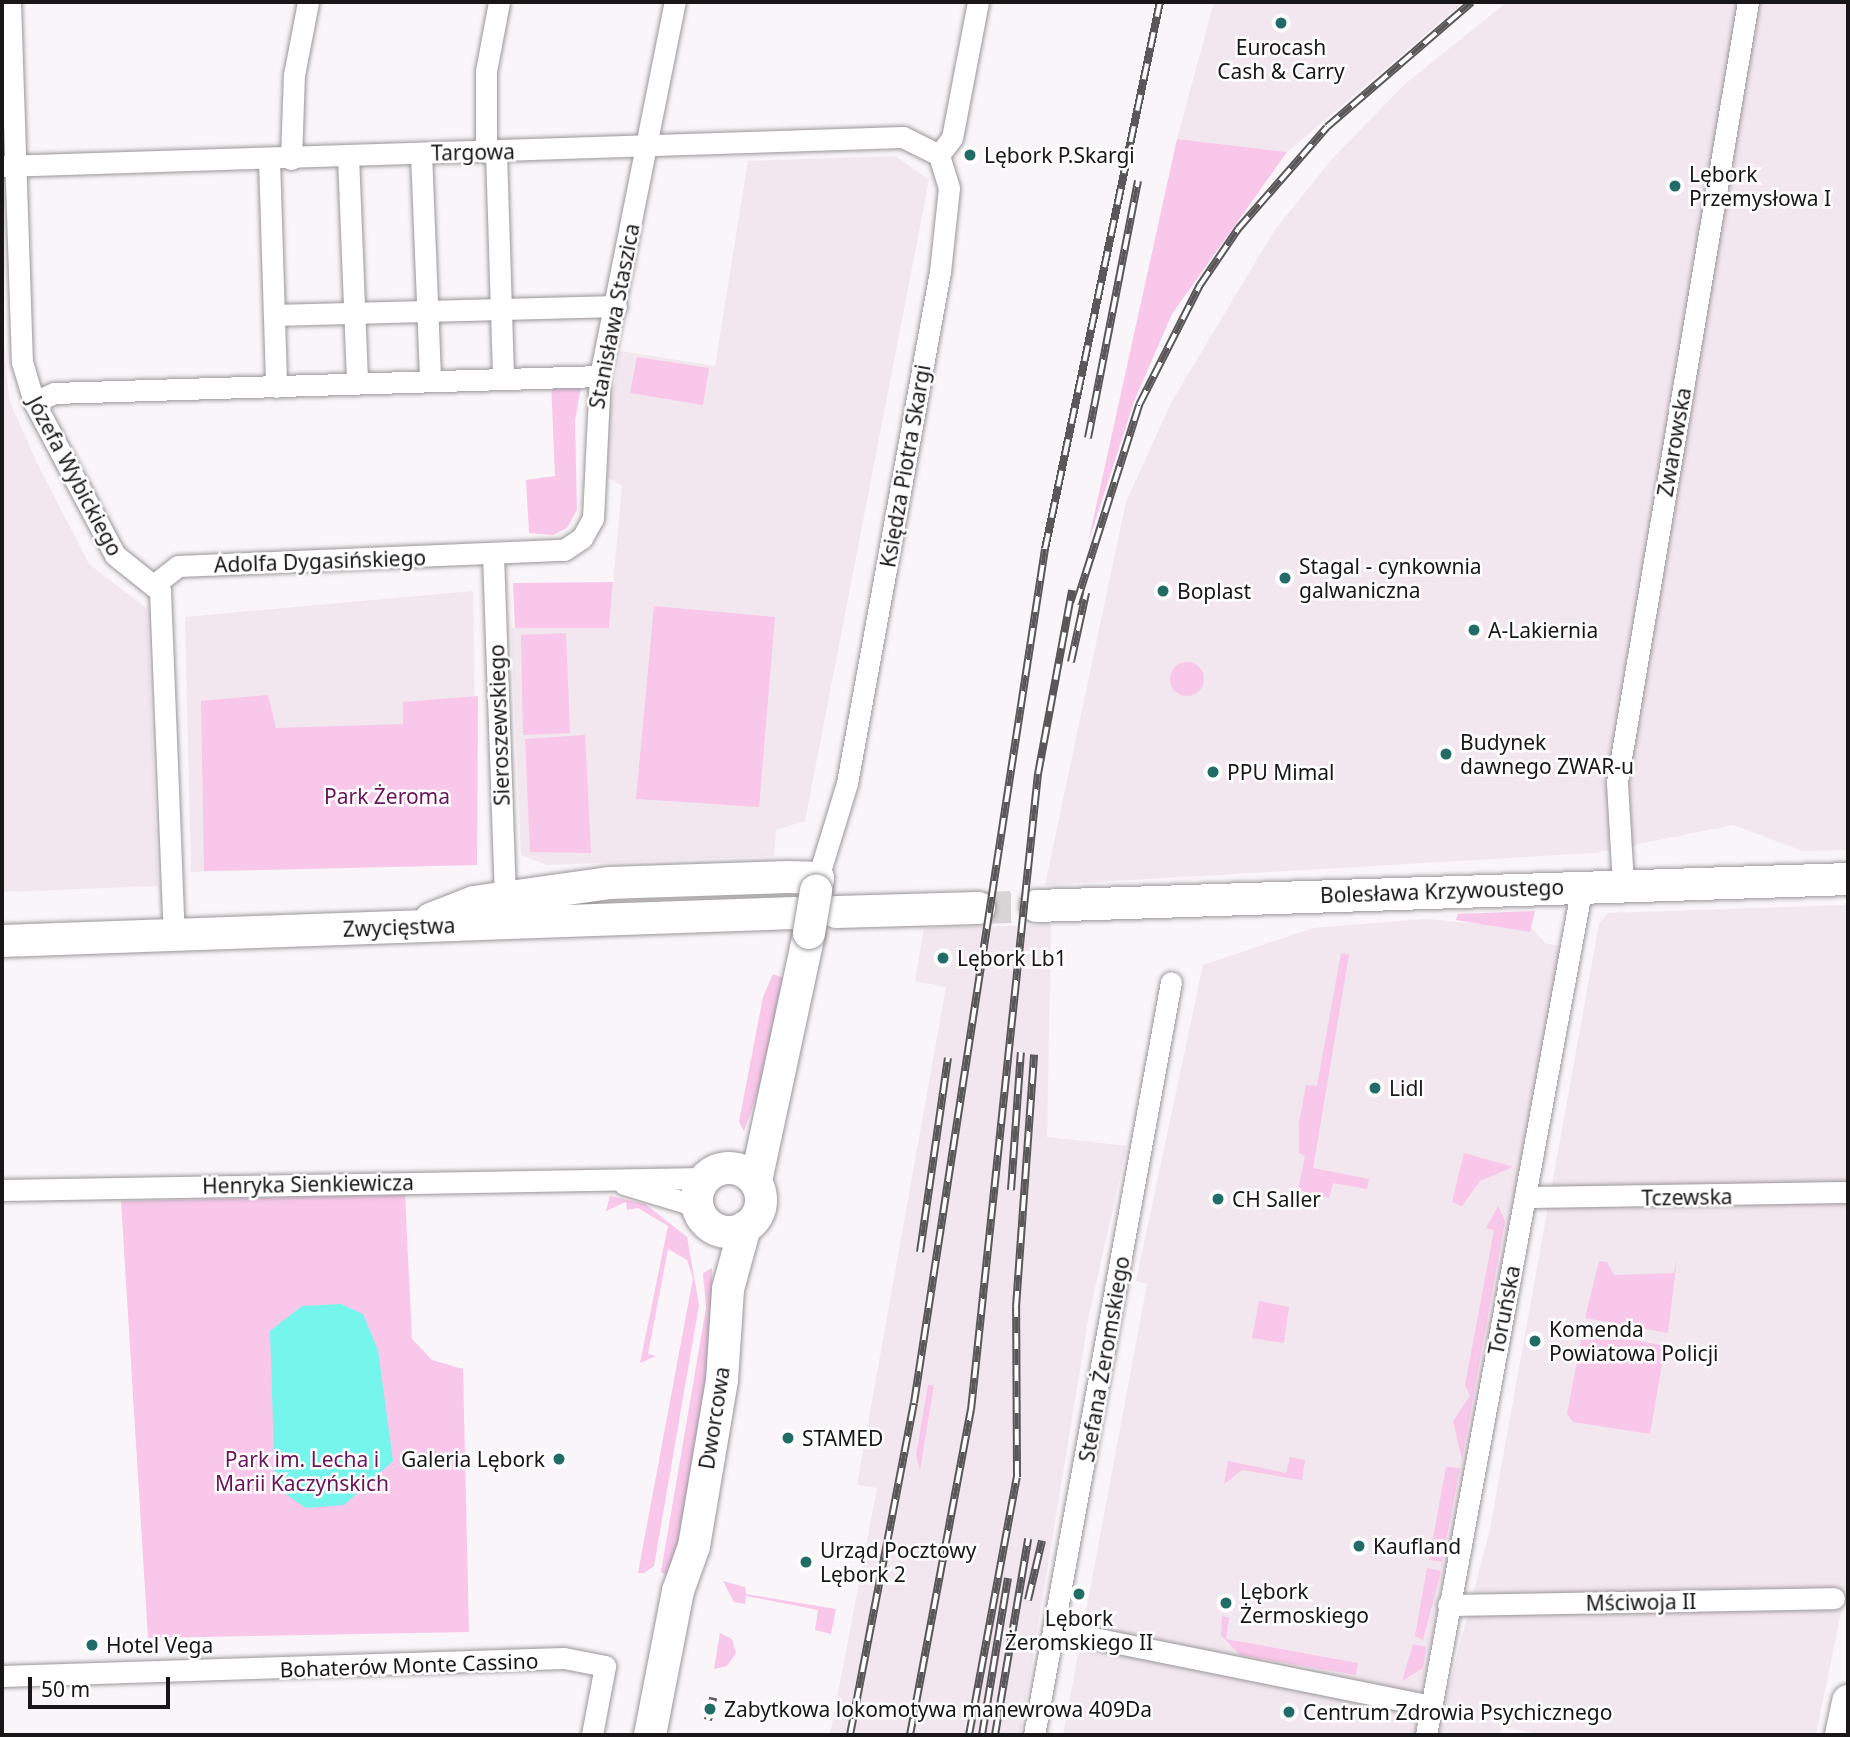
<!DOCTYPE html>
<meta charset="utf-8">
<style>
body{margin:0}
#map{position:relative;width:1850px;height:1737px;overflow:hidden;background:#f9f5f8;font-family:"Noto Sans",sans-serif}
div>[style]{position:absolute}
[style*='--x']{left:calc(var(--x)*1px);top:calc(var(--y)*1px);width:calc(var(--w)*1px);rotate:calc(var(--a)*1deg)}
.built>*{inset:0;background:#f2e7ee}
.green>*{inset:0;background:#f8c7ea}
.round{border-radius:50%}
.water>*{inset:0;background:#75f5ec}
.secondary-tunnel>*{height:32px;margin-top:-16px;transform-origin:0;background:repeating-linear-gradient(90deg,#d7d4d6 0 32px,transparent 0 48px)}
.roads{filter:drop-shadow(0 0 2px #9b979a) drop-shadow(0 0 2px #9b979a)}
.street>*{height:21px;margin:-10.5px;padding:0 10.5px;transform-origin:10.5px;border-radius:10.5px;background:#fff}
.secondary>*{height:32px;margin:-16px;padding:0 16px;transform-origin:16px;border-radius:16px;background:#fff}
.secondary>.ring{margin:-16px;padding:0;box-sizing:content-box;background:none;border:32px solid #fff;border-radius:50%}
.rail>*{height:8px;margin-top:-4px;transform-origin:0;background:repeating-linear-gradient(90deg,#fff 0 16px,#595758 0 32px);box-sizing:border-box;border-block:2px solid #595758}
.bridges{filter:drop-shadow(0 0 2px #9b979a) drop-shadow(0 0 2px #9b979a)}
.secondary-bridge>*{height:32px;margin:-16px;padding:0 16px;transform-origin:16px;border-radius:16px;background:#fff}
.dots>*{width:19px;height:19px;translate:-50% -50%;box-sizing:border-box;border:4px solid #fff;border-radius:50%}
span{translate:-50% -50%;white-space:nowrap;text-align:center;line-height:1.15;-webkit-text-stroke:5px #fff;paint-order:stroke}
.poi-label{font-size:21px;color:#181617}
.left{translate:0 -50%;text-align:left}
.right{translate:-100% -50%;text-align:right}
.street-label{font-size:21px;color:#181617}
.park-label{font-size:21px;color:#6a125b}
.frame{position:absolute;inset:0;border:4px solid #181617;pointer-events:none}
.scale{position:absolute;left:28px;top:1677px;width:142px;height:32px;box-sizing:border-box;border:4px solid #181617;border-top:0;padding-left:9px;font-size:21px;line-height:24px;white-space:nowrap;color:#181617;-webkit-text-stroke:5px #fff;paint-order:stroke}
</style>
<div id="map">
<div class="built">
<div style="clip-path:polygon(1214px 2px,1464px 2px,1287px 152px,1177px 139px)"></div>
<div style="clip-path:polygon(1507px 2px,1848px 2px,1848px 850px,1803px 851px,1733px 825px,1594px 853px,1045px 885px,1126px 502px,1172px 401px,1274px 231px,1332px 159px,1406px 83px)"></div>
<div style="clip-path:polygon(896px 156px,929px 180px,805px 821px,776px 830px,774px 856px,547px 865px,521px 855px,511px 628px,609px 628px,622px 486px,608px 478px,608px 425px,620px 351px,715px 366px,748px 161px)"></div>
<div style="clip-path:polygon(2px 321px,9px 400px,36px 461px,89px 564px,147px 609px,158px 886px,2px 892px)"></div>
<div style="clip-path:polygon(473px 591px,477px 865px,191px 872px,185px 617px)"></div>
<div style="clip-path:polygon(1848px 905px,1848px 1578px,1816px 1735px,1544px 1735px,1502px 1727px,1500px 1735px,1063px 1735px,1147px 1284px,1136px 1281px,1203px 965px,1313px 928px,1425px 919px,1532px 928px,1545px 943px,1564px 947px,1419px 1710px,1442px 1713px,1490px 1529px,1599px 924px,1608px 913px)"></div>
<div style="clip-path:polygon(1051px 925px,1047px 1137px,1127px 1146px,1089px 1315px,1020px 1735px,830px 1735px,877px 1488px,857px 1485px,946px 987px,915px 981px,924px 928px)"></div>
</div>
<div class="green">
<div style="clip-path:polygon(1177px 139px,1287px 152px,1172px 314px,1135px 399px,1088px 543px)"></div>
<div style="clip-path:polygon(637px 357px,709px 368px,703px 405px,630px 393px)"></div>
<div style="clip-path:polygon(551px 381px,582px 381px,575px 421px,577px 510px,567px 528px,553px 535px,529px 533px,526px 480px,555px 476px)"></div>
<div style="clip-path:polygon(613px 582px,609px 628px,515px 628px,513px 583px)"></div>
<div style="clip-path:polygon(654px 606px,775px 617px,759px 807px,636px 799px)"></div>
<div style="clip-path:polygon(566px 633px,570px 733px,523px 735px,521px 635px)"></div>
<div class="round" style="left:1170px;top:662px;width:34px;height:34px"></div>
<div style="clip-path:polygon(268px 695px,276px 728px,403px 724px,403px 702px,478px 696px,477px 865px,204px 871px,201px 701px)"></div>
<div style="clip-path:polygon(585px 735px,591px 853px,530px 852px,525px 739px)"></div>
<div style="clip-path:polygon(1535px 911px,1530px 932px,1456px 920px,1458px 914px)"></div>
<div style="clip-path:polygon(1341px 953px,1349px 955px,1313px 1168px,1369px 1179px,1367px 1189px,1333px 1183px,1329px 1198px,1298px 1190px,1305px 1156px,1299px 1153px,1299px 1123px,1306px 1085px,1317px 1086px)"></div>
<div style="clip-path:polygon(773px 974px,785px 979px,779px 1033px,744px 1131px,739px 1122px,763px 997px)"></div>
<div style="clip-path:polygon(1464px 1153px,1513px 1167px,1480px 1181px,1462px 1206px,1452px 1202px)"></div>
<div style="clip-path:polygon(405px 1195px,412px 1339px,432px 1360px,463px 1369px,469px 1632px,148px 1638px,121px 1201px)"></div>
<div style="clip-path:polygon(610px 1196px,645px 1204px,687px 1237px,699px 1305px,654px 1566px,644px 1573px,638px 1573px,693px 1278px,687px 1260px,668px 1249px,648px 1354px,656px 1356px,640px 1363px,668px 1226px,638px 1208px,627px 1210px,626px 1202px,606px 1211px)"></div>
<div style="clip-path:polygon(1498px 1206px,1505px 1221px,1462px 1460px,1453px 1421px,1470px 1396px,1465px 1385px,1494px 1230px,1486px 1228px)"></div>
<div style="clip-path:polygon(1677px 1258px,1668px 1333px,1585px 1318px,1599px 1261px,1607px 1262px,1614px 1275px,1674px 1273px)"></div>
<div style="clip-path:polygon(712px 1268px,713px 1364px,674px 1580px,661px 1572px,706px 1308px,703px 1273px)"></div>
<div style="clip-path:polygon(1259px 1301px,1289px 1307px,1284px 1343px,1252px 1338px)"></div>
<div style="clip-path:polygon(1583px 1330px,1665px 1346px,1650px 1434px,1573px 1422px,1567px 1414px)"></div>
<div style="clip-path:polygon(928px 1385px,934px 1385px,920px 1470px,916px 1456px)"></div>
<div style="clip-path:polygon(1290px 1457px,1305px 1460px,1302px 1480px,1242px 1470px,1224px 1484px,1228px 1461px,1286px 1473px)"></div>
<div style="clip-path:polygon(1446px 1467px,1460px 1468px,1442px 1562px,1429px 1560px)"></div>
<div style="clip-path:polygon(1427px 1568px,1441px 1571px,1423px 1640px,1415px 1636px)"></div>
<div style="clip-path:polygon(723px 1581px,745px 1587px,746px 1594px,836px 1609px,831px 1634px,815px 1630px,818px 1610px,746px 1596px,745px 1604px,734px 1602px)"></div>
<div style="clip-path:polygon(1222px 1616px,1229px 1618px,1226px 1639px,1358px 1663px,1356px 1675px,1240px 1655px,1221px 1635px)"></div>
<div style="clip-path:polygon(720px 1633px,732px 1639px,736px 1653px,727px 1666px,714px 1669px)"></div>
<div style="clip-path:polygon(1413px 1644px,1426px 1647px,1423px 1668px,1402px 1681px)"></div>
</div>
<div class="water">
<div style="clip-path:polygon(341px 1304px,363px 1314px,378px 1350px,393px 1461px,344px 1505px,306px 1508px,275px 1487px,270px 1331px,302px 1306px)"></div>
</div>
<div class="secondary-tunnel">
<div style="--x:979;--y:908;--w:57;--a:-2"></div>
</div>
<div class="roads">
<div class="street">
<div style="--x:10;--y:2;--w:360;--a:88.1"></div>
<div style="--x:22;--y:362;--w:42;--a:73.3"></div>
<div style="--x:34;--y:402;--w:173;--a:62.1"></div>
<div style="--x:115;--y:555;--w:58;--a:38.7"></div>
<div style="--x:160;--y:591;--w:343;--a:87.7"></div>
<div style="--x:486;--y:152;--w:81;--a:-90"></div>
<div style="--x:486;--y:71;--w:70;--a:-79.3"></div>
<div style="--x:496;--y:152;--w:227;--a:88.2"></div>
<div style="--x:421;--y:153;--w:227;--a:87.7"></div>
<div style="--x:348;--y:156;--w:226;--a:87.7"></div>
<div style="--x:269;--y:159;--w:228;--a:88.2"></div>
<div style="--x:291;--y:159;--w:84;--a:-88"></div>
<div style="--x:294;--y:75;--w:74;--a:-79.1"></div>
<div style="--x:2;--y:166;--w:901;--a:-1.84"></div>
<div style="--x:903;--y:137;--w:40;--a:26.6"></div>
<div style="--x:274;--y:315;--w:342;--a:-1.5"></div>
<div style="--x:34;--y:402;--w:22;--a:-24"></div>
<div style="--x:54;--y:393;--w:546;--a:-1.78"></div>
<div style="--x:493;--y:554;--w:342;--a:88"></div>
<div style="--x:155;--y:584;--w:29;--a:-38"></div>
<div style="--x:178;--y:566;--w:386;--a:-2.4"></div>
<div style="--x:564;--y:550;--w:22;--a:-34"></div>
<div style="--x:582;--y:538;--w:23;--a:-61"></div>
<div style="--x:593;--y:518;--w:142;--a:-87.2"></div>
<div style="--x:600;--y:376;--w:381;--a:-78.7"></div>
<div style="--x:818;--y:878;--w:99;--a:-73"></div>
<div style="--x:847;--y:783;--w:519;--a:-79.69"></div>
<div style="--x:940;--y:272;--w:84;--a:-83.9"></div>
<div style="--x:949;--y:188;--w:34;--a:-107"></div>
<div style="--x:939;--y:155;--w:21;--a:-53"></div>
<div style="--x:952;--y:138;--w:138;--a:-79.2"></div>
<div style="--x:1623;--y:884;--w:102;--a:-93.4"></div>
<div style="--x:1617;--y:782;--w:791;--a:-80.47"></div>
<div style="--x:624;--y:1184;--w:76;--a:16.8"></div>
<div style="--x:2;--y:1190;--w:703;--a:-0.98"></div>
<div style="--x:1526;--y:1197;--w:322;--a:-0.9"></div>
<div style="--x:1448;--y:1605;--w:386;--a:-1"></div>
<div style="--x:1054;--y:1630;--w:386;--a:11.4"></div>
<div style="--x:2;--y:1676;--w:562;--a:-1.83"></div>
<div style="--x:564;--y:1658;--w:42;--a:11"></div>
<div style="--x:605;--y:1666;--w:70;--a:100.7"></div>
<div style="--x:1034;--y:1735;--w:765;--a:-79.69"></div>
<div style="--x:1426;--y:1735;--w:863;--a:-79.59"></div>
</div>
<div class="secondary">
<div style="--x:1036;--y:906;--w:812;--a:-1.9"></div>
<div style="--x:836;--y:912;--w:143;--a:-1.6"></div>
<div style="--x:431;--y:919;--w:46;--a:-21.6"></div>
<div style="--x:474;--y:902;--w:136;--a:-8"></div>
<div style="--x:609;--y:883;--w:179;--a:-1.9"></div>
<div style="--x:788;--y:877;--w:30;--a:2"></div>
<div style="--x:818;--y:878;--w:13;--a:99"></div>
<div style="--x:2;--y:941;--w:793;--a:-2.02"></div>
<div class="ring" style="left:697px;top:1168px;width:32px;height:32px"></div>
<div style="--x:756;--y:1181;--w:254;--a:-77.9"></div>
<div style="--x:650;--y:1735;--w:147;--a:-79"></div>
<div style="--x:678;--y:1591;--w:48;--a:-70.4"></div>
<div style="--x:694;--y:1546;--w:168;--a:-80.4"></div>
<div style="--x:722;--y:1380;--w:91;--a:-86.2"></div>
<div style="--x:728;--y:1289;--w:64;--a:-74.7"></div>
<div style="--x:1841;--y:1735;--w:35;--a:-78"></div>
</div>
</div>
<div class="rail">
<div style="--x:1088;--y:438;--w:262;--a:-79"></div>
<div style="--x:1076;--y:604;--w:209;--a:-72.4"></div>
<div style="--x:1139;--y:405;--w:135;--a:-63.1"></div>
<div style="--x:1200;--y:285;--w:68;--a:-55.8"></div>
<div style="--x:1238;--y:229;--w:135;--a:-48.9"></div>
<div style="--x:1327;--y:127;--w:191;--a:-40.8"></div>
<div style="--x:1071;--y:662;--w:71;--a:-77.7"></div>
<div style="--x:1011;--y:1190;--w:138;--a:-85.9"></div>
<div style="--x:920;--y:1252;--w:196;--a:-81.8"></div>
<div style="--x:1028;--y:1600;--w:61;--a:-76.7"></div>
<div style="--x:708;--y:1720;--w:23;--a:-77"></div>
<div style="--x:850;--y:1735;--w:338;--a:-79.1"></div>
<div style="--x:914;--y:1403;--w:864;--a:-81.28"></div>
<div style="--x:1045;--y:549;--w:559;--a:-78.13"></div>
<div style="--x:910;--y:1735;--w:331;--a:-79.4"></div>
<div style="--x:971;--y:1410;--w:640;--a:-83.99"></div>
<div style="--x:1038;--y:774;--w:187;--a:-79.5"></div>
<div style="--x:969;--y:1735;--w:262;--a:-79.5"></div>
<div style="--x:1017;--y:1477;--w:170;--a:-90.3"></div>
<div style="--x:1016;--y:1307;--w:253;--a:-85.9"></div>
<div style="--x:982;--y:1735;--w:159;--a:-80.6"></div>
<div style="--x:995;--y:1735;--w:199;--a:-80.4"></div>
</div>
<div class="bridges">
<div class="secondary-bridge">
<div style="--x:809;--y:933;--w:43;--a:-80.5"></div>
</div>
</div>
<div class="dots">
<div style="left:1281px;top:23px;background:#226c68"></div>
<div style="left:970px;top:155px;background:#226c68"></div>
<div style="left:1675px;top:186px;background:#226c68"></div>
<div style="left:1285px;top:578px;background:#226c68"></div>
<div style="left:1163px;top:591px;background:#226c68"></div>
<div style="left:1474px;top:630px;background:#226c68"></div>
<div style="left:1446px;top:754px;background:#226c68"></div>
<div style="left:1213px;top:772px;background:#226c68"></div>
<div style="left:943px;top:958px;background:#226c68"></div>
<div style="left:1375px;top:1088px;background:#226c68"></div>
<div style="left:1218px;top:1199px;background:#226c68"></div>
<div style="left:1535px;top:1341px;background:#226c68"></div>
<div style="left:788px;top:1438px;background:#226c68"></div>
<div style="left:559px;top:1459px;background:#226c68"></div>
<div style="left:1359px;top:1546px;background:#226c68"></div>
<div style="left:806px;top:1562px;background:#226c68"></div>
<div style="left:1079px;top:1594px;background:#226c68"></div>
<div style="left:1226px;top:1603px;background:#226c68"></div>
<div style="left:92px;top:1645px;background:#226c68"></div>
<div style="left:710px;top:1709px;background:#226c68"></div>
<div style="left:1289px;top:1712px;background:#226c68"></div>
</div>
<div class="poi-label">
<span style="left:1281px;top:59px">Eurocash<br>Cash &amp; Carry</span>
<span class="left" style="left:984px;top:155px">Lębork P.Skargi</span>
<span class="left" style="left:1689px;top:186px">Lębork<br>Przemysłowa I</span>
<span class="left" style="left:1299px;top:578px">Stagal - cynkownia<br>galwaniczna</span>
<span class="left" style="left:1177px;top:591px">Boplast</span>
<span class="left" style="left:1488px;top:630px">A-Lakiernia</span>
<span class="left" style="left:1460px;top:754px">Budynek<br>dawnego ZWAR-u</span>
<span class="left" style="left:1227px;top:772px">PPU Mimal</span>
<span class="left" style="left:957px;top:958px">Lębork Lb1</span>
<span class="left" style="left:1389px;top:1088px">Lidl</span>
<span class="left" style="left:1232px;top:1199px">CH Saller</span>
<span class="left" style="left:1549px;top:1341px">Komenda<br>Powiatowa Policji</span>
<span class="left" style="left:802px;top:1438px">STAMED</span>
<span class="right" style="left:545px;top:1459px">Galeria Lębork</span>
<span class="left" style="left:1373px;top:1546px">Kaufland</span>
<span class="left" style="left:820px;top:1562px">Urząd Pocztowy<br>Lębork 2</span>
<span class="left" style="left:1240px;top:1603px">Lębork<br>Żermoskiego</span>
<span style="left:1079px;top:1630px">Lębork<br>Żeromskiego II</span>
<span class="left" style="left:106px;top:1645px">Hotel Vega</span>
<span class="left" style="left:724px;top:1709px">Zabytkowa lokomotywa manewrowa 409Da</span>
<span class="left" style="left:1303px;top:1712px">Centrum Zdrowia Psychicznego</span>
</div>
<div class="street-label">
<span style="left:473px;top:152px;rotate:-1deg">Targowa</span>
<span style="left:614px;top:316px;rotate:-79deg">Stanisława Staszica</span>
<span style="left:1674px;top:442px;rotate:-80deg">Zwarowska</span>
<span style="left:905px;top:466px;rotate:-80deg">Księdza Piotra Skargi</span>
<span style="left:75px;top:476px;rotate:62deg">Józefa Wybickiego</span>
<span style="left:320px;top:561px;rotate:-2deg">Adolfa Dygasińskiego</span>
<span style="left:499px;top:725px;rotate:-92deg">Sieroszewskiego</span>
<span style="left:1442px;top:891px;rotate:-2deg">Bolesława Krzywoustego</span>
<span style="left:399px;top:927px;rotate:-2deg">Zwycięstwa</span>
<span style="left:308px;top:1184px;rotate:-1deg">Henryka Sienkiewicza</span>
<span style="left:1687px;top:1197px;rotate:-1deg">Tczewska</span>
<span style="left:1504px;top:1310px;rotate:-79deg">Toruńska</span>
<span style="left:1104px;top:1359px;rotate:-80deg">Stefana Żeromskiego</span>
<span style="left:714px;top:1418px;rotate:-81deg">Dworcowa</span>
<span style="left:1641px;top:1602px;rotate:-1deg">Mściwoja II</span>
<span style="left:409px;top:1665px;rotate:-2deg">Bohaterów Monte Cassino</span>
</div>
<div class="park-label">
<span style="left:387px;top:796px">Park Żeroma</span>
<span style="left:302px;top:1471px">Park im. Lecha i<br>Marii Kaczyńskich</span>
</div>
<div class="frame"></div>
<div class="scale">50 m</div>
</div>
